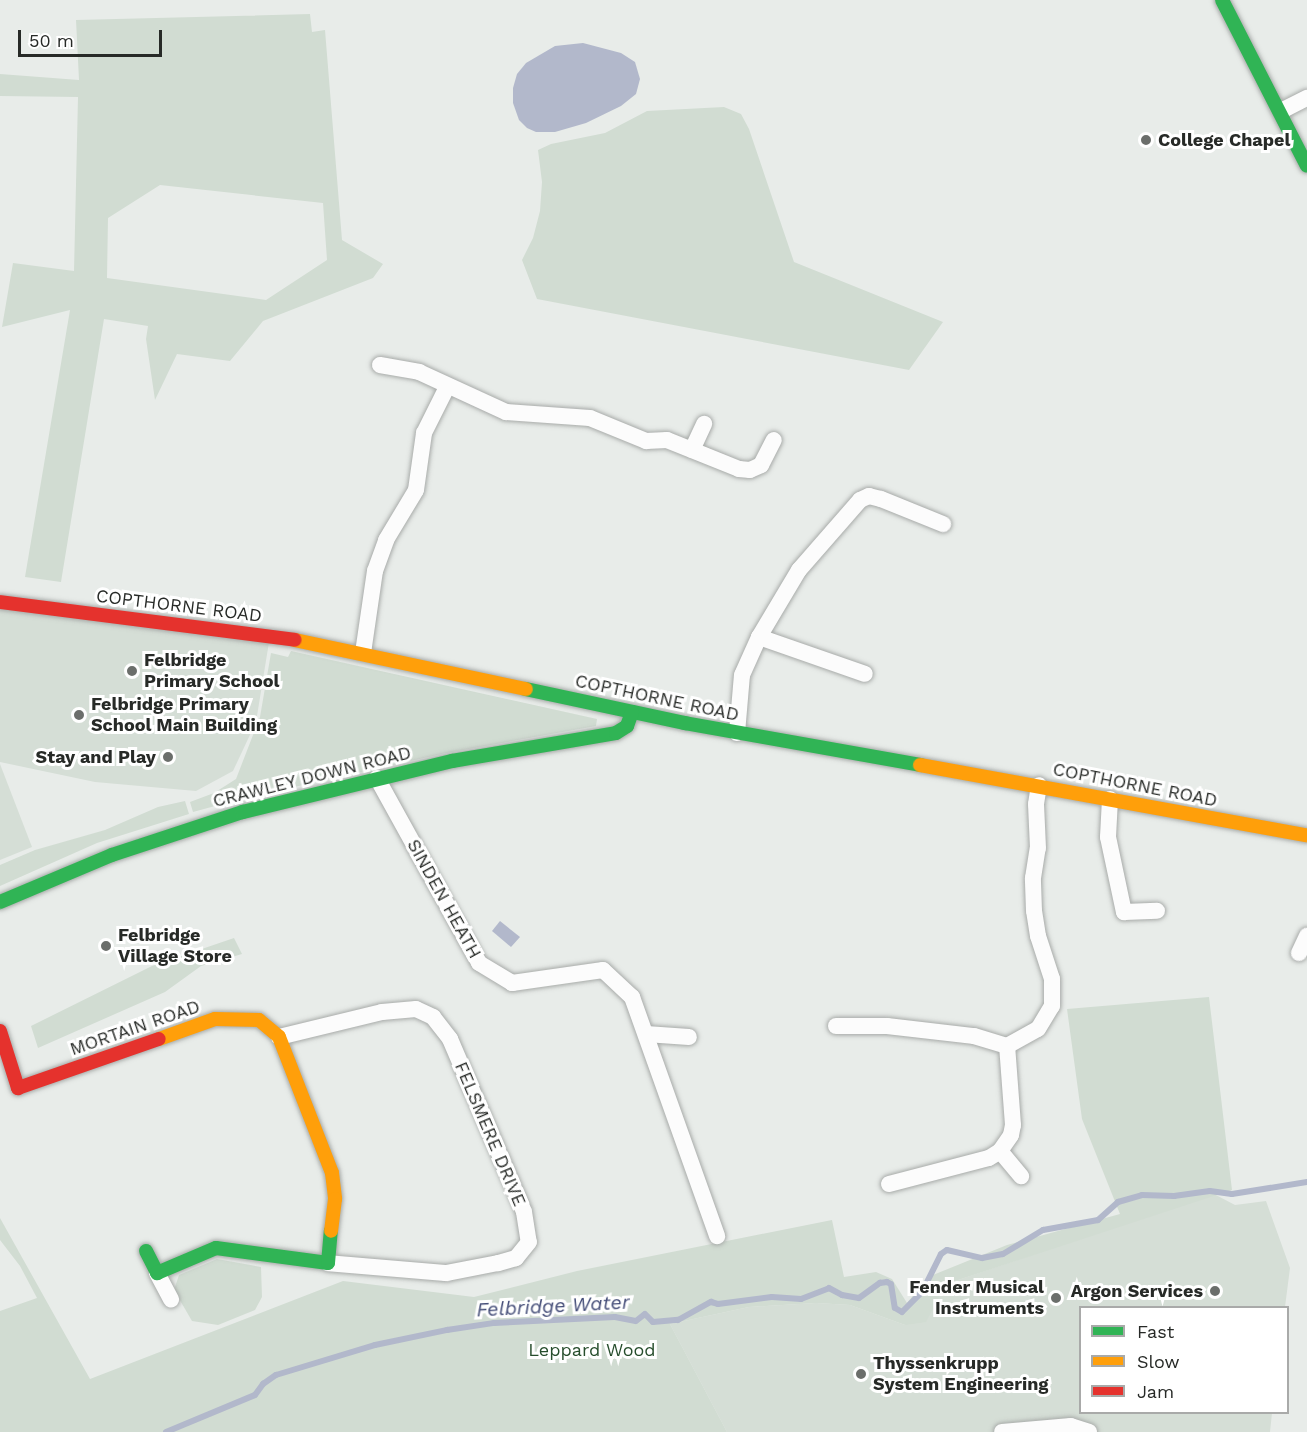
<!DOCTYPE html>
<style>
body{margin:0}
#map{position:relative;width:1307px;height:1432px;overflow:hidden;background:#e8ece9;font-family:"Work Sans",sans-serif}
div>[style]{position:absolute}
[style*='--x']{left:calc(var(--x)*1px);top:calc(var(--y)*1px);width:calc(var(--w)*1px);rotate:calc(var(--a)*1deg)}
.built>*{inset:0;background:#d5ded6}
.green>*{inset:0;background:#d1dcd2}
.water>*{inset:0;background:#b2b8cb}
.stream>*{height:6px;margin:-3px;padding:0 3px;transform-origin:3px;border-radius:3px;background:#b2b8cb}
.roads{filter:drop-shadow(0 0 2px #a8aba9) drop-shadow(0 0 2px #a8aba9)}
.street>*{height:16px;margin:-8px;padding:0 8px;transform-origin:8px;border-radius:8px;background:#fcfcfc}
.fast>*{height:14px;margin:-7px;padding:0 7px;transform-origin:7px;border-radius:7px;background:#30b455}
.slow>*{height:14px;margin:-7px;padding:0 7px;transform-origin:7px;border-radius:7px;background:#ff9f0a}
.jam>*{height:14px;margin:-7px;padding:0 7px;transform-origin:7px;border-radius:7px;background:#e5322d}
.dots>*{width:16px;height:16px;translate:-50% -50%;box-sizing:border-box;border:3px solid #fff;border-radius:50%}
span{translate:-50% -50%;white-space:nowrap;text-align:center;line-height:1.15;-webkit-text-stroke:6px #fff;paint-order:stroke}
.poi-label{font-size:18px;color:#272a27;font-weight:700}
.left{translate:0 -50%;text-align:left}
.right{translate:-100% -50%;text-align:right}
.street-label{font-size:18px;color:#272a27}
.park-label{font-size:18px;color:#264d2c}
.water-label{font-size:20px;color:#434c77;font-style:italic}
.legend{position:absolute;left:1079px;top:1306px;width:210px;height:108px;box-sizing:border-box;background:#fff;border:2px solid #a9aaa9;margin:0;padding:8px 10px;list-style:none;font-size:18px;color:#272a27}
.legend li{display:flex;align-items:center;gap:12px;height:30px}
.legend b{width:30px;border:2px solid #a9aaa9}
.scale{position:absolute;left:18px;top:30px;width:144px;height:27px;box-sizing:border-box;border:3px solid #272a27;border-top:0;padding-left:8px;font-size:18px;line-height:21px;white-space:nowrap;color:#272a27;-webkit-text-stroke:4px #fff;paint-order:stroke}
</style>
<div id="map">
<div class="built">
<div style="clip-path:polygon(0 602px,270px 636px,256px 722px,233px 771px,196px 791px,95px 782px,0 762px)"></div>
<div style="clip-path:polygon(0 764px,32px 847px,0 860px)"></div>
<div style="clip-path:polygon(1214px 1194px,1235px 1205px,1266px 1201px,1290px 1268px,1285px 1307px,1080px 1308px,1080px 1412px,1272px 1413px,1270px 1432px,727px 1432px,670px 1324px,749px 1307px,816px 1303px,850px 1305px,905px 1325px,946px 1284px)"></div>
</div>
<div class="green">
<div style="clip-path:polygon(evenodd,310px 14px,312px 32px,325px 30px,342px 240px,383px 264px,373px 278px,263px 321px,230px 361px,177px 354px,155px 400px,146px 339px,148px 326px,104px 319px,61px 582px,25px 577px,70px 310px,2px 327px,13px 263px,74px 271px,78px 97px,0 96px,0 74px,79px 80px,76px 20px,310px 14px,160px 185px,323px 203px,327px 260px,266px 300px,107px 278px,108px 218px,160px 185px)"></div>
<div style="clip-path:polygon(724px 107px,741px 114px,749px 129px,794px 262px,943px 322px,909px 370px,537px 299px,522px 260px,533px 238px,540px 211px,542px 182px,538px 150px,551px 144px,605px 133px,647px 111px)"></div>
<div style="clip-path:polygon(291px 651px,597px 719px,596px 726px,446px 753px,241px 799px,193px 812px,190px 802px,214px 793px,236px 779px,260px 717px,271px 653px,288px 657px)"></div>
<div style="clip-path:polygon(185px 801px,189px 814px,97px 843px,0 886px,0 865px,35px 850px,105px 830px,158px 807px)"></div>
<div style="clip-path:polygon(234px 938px,242px 954px,201px 966px,165px 992px,38px 1048px,31px 1026px,152px 966px)"></div>
<div style="clip-path:polygon(1209px 997px,1232px 1190px,946px 1284px,926px 1322px,905px 1325px,850px 1305px,816px 1303px,749px 1307px,670px 1324px,727px 1432px,0 1432px,0 1311px,37px 1298px,20px 1266px,0 1240px,0 1218px,90px 1379px,343px 1281px,474px 1297px,577px 1271px,832px 1220px,844px 1277px,876px 1272px,892px 1279px,907px 1303px,928px 1277px,1007px 1245px,1120px 1214px,1082px 1119px,1067px 1009px)"></div>
<div style="clip-path:polygon(217px 1259px,261px 1267px,262px 1297px,255px 1310px,218px 1325px,192px 1321px,174px 1290px,179px 1275px)"></div>
</div>
<div class="water">
<div style="clip-path:polygon(583px 43px,621px 53px,635px 62px,640px 79px,636px 94px,621px 106px,586px 123px,555px 132px,536px 132px,527px 128px,519px 120px,513px 103px,513px 88px,517px 74px,526px 63px,555px 46px)"></div>
<div style="clip-path:polygon(500px 921px,520px 937px,511px 947px,492px 931px)"></div>
</div>
<div class="stream">
<div style="--x:166;--y:1432;--w:96;--a:-22.6"></div>
<div style="--x:255;--y:1395;--w:14;--a:-54"></div>
<div style="--x:263;--y:1384;--w:16;--a:-35"></div>
<div style="--x:276;--y:1375;--w:103;--a:-16.9"></div>
<div style="--x:375;--y:1345;--w:74;--a:-11.8"></div>
<div style="--x:447;--y:1330;--w:48;--a:-8.5"></div>
<div style="--x:494;--y:1323;--w:121;--a:-2.8"></div>
<div style="--x:615;--y:1317;--w:21;--a:11"></div>
<div style="--x:636;--y:1321;--w:11;--a:-38"></div>
<div style="--x:645;--y:1314;--w:11;--a:45"></div>
<div style="--x:653;--y:1322;--w:25;--a:-5"></div>
<div style="--x:678;--y:1320;--w:38;--a:-29"></div>
<div style="--x:711;--y:1302;--w:7;--a:16"></div>
<div style="--x:718;--y:1304;--w:54;--a:-7.4"></div>
<div style="--x:772;--y:1297;--w:29;--a:4"></div>
<div style="--x:801;--y:1299;--w:30;--a:-21"></div>
<div style="--x:829;--y:1288;--w:15;--a:28"></div>
<div style="--x:842;--y:1295;--w:17;--a:10"></div>
<div style="--x:859;--y:1298;--w:26;--a:-36"></div>
<div style="--x:880;--y:1283;--w:7;--a:-8"></div>
<div style="--x:887;--y:1282;--w:4;--a:27"></div>
<div style="--x:891;--y:1284;--w:24;--a:81"></div>
<div style="--x:895;--y:1308;--w:8;--a:30"></div>
<div style="--x:902;--y:1312;--w:28;--a:-45"></div>
<div style="--x:922;--y:1292;--w:42;--a:-63.4"></div>
<div style="--x:941;--y:1254;--w:7;--a:-34"></div>
<div style="--x:947;--y:1250;--w:36;--a:13"></div>
<div style="--x:982;--y:1258;--w:21;--a:-11"></div>
<div style="--x:1003;--y:1254;--w:47;--a:-31"></div>
<div style="--x:1043;--y:1230;--w:56;--a:-10.3"></div>
<div style="--x:1098;--y:1220;--w:27;--a:-42"></div>
<div style="--x:1118;--y:1202;--w:25;--a:-16"></div>
<div style="--x:1142;--y:1195;--w:32;--a:2"></div>
<div style="--x:1174;--y:1196;--w:36;--a:-8"></div>
<div style="--x:1210;--y:1191;--w:22;--a:8"></div>
<div style="--x:1232;--y:1194;--w:76;--a:-9.1"></div>
</div>
<div class="roads">
<div class="street">
<div style="--x:1281;--y:111;--w:29;--a:-27"></div>
<div style="--x:380;--y:365;--w:40;--a:10"></div>
<div style="--x:419;--y:372;--w:96;--a:24.7"></div>
<div style="--x:506;--y:412;--w:84;--a:4.1"></div>
<div style="--x:590;--y:418;--w:61;--a:22.3"></div>
<div style="--x:646;--y:441;--w:21;--a:-3"></div>
<div style="--x:667;--y:440;--w:78;--a:21.9"></div>
<div style="--x:739;--y:469;--w:11;--a:5"></div>
<div style="--x:750;--y:470;--w:12;--a:-24"></div>
<div style="--x:761;--y:465;--w:28;--a:-63"></div>
<div style="--x:692;--y:450;--w:29;--a:-65"></div>
<div style="--x:759;--y:637;--w:112;--a:19.2"></div>
<div style="--x:363;--y:653;--w:83;--a:-81.7"></div>
<div style="--x:375;--y:571;--w:33;--a:-70"></div>
<div style="--x:386;--y:540;--w:58;--a:-59"></div>
<div style="--x:416;--y:490;--w:58;--a:-82"></div>
<div style="--x:424;--y:433;--w:51;--a:-63.4"></div>
<div style="--x:737;--y:733;--w:58;--a:-85.1"></div>
<div style="--x:742;--y:675;--w:42;--a:-65.9"></div>
<div style="--x:759;--y:637;--w:78;--a:-59.2"></div>
<div style="--x:799;--y:570;--w:93;--a:-48.9"></div>
<div style="--x:860;--y:500;--w:10;--a:-24"></div>
<div style="--x:869;--y:496;--w:12;--a:14"></div>
<div style="--x:881;--y:499;--w:67;--a:22"></div>
<div style="--x:377;--y:778;--w:211;--a:61.1"></div>
<div style="--x:479;--y:963;--w:39;--a:31"></div>
<div style="--x:512;--y:983;--w:92;--a:-8.1"></div>
<div style="--x:603;--y:970;--w:40;--a:43"></div>
<div style="--x:632;--y:997;--w:254;--a:70.4"></div>
<div style="--x:1110;--y:799;--w:38;--a:93"></div>
<div style="--x:1108;--y:837;--w:77;--a:78"></div>
<div style="--x:1124;--y:912;--w:33;--a:-2"></div>
<div style="--x:1299;--y:953;--w:19;--a:-65"></div>
<div style="--x:836;--y:1026;--w:51;--a:0"></div>
<div style="--x:887;--y:1026;--w:88;--a:6.6"></div>
<div style="--x:974;--y:1036;--w:34;--a:17"></div>
<div style="--x:1007;--y:1046;--w:35;--a:-29"></div>
<div style="--x:1038;--y:1029;--w:27;--a:-59"></div>
<div style="--x:1052;--y:1006;--w:27;--a:-90"></div>
<div style="--x:1052;--y:979;--w:45;--a:-108"></div>
<div style="--x:1038;--y:936;--w:25;--a:-99"></div>
<div style="--x:1034;--y:911;--w:33;--a:-92"></div>
<div style="--x:1033;--y:878;--w:30;--a:-81"></div>
<div style="--x:1038;--y:848;--w:44;--a:-92.6"></div>
<div style="--x:1036;--y:804;--w:19;--a:-81"></div>
<div style="--x:646;--y:1034;--w:43;--a:4"></div>
<div style="--x:279;--y:1037;--w:106;--a:-13.6"></div>
<div style="--x:382;--y:1012;--w:34;--a:-5"></div>
<div style="--x:416;--y:1009;--w:19;--a:25"></div>
<div style="--x:433;--y:1017;--w:28;--a:52"></div>
<div style="--x:450;--y:1039;--w:188;--a:66.8"></div>
<div style="--x:524;--y:1212;--w:30;--a:81"></div>
<div style="--x:529;--y:1242;--w:21;--a:129"></div>
<div style="--x:516;--y:1258;--w:19;--a:164"></div>
<div style="--x:498;--y:1263;--w:53;--a:169.1"></div>
<div style="--x:446;--y:1273;--w:118;--a:-175.2"></div>
<div style="--x:1000;--y:1151;--w:33;--a:50"></div>
<div style="--x:889;--y:1184;--w:103;--a:-14.6"></div>
<div style="--x:989;--y:1158;--w:13;--a:-32"></div>
<div style="--x:1000;--y:1151;--w:19;--a:-55"></div>
<div style="--x:1011;--y:1135;--w:10;--a:-79"></div>
<div style="--x:1013;--y:1125;--w:79;--a:-94.3"></div>
<div style="--x:157;--y:1273;--w:30;--a:62"></div>
<div style="--x:1002;--y:1432;--w:69;--a:-5"></div>
<div style="--x:1071;--y:1426;--w:19;--a:18"></div>
</div>
<div class="fast">
<div style="--x:1222;--y:0;--w:186;--a:62.9"></div>
<div style="--x:526;--y:689;--w:163;--a:12.1"></div>
<div style="--x:685;--y:723;--w:239;--a:10.1"></div>
<div style="--x:0;--y:902;--w:121;--a:-22.8"></div>
<div style="--x:112;--y:855;--w:138;--a:-18.2"></div>
<div style="--x:243;--y:812;--w:215;--a:-13.7"></div>
<div style="--x:452;--y:761;--w:166;--a:-9.7"></div>
<div style="--x:616;--y:733;--w:13;--a:-32"></div>
<div style="--x:627;--y:726;--w:15;--a:-70"></div>
<div style="--x:146;--y:1251;--w:25;--a:63"></div>
<div style="--x:157;--y:1273;--w:64;--a:-23"></div>
<div style="--x:216;--y:1248;--w:113;--a:7.6"></div>
<div style="--x:328;--y:1263;--w:32;--a:-85"></div>
</div>
<div class="slow">
<div style="--x:295;--y:640;--w:236;--a:12"></div>
<div style="--x:920;--y:765;--w:393;--a:10.3"></div>
<div style="--x:159;--y:1039;--w:59;--a:-19.7"></div>
<div style="--x:215;--y:1019;--w:44;--a:1.3"></div>
<div style="--x:259;--y:1020;--w:26;--a:40"></div>
<div style="--x:279;--y:1037;--w:146;--a:68.7"></div>
<div style="--x:332;--y:1173;--w:26;--a:83"></div>
<div style="--x:335;--y:1199;--w:32;--a:97"></div>
</div>
<div class="jam">
<div style="--x:0;--y:602;--w:297;--a:7.3"></div>
<div style="--x:0;--y:1031;--w:60;--a:72.5"></div>
<div style="--x:18;--y:1088;--w:149;--a:-19.2"></div>
</div>
</div>
<div class="dots">
<div style="left:1146px;top:140px;background:#6b6e6b"></div>
<div style="left:132px;top:671px;background:#6b6e6b"></div>
<div style="left:79px;top:715px;background:#6b6e6b"></div>
<div style="left:168px;top:757px;background:#6b6e6b"></div>
<div style="left:106px;top:946px;background:#6b6e6b"></div>
<div style="left:1215px;top:1291px;background:#6b6e6b"></div>
<div style="left:1056px;top:1298px;background:#6b6e6b"></div>
<div style="left:861px;top:1374px;background:#6b6e6b"></div>
</div>
<div class="poi-label">
<span class="left" style="left:1158px;top:140px">College Chapel</span>
<span class="left" style="left:144px;top:671px">Felbridge<br>Primary School</span>
<span class="left" style="left:91px;top:715px">Felbridge Primary<br>School Main Building</span>
<span class="right" style="left:156px;top:757px">Stay and Play</span>
<span class="left" style="left:118px;top:946px">Felbridge<br>Village Store</span>
<span class="right" style="left:1044px;top:1298px">Fender Musical<br>Instruments</span>
<span class="right" style="left:1203px;top:1291px">Argon Services</span>
<span class="left" style="left:873px;top:1374px">Thyssenkrupp<br>System Engineering</span>
</div>
<div class="street-label">
<span style="left:179px;top:606px;rotate:7deg">COPTHORNE ROAD</span>
<span style="left:657px;top:698px;rotate:12deg">COPTHORNE ROAD</span>
<span style="left:312px;top:777px;rotate:-14deg">CRAWLEY DOWN ROAD</span>
<span style="left:1135px;top:785px;rotate:11deg">COPTHORNE ROAD</span>
<span style="left:444px;top:899px;rotate:61deg">SINDEN HEATH</span>
<span style="left:135px;top:1028px;rotate:-19deg">MORTAIN ROAD</span>
<span style="left:490px;top:1134px;rotate:67deg">FELSMERE DRIVE</span>
</div>
<div class="park-label">
<span style="left:592px;top:1350px">Leppard Wood</span>
</div>
<div class="water-label">
<span style="left:553px;top:1306px;rotate:-3deg">Felbridge Water</span>
</div>
<ul class="legend">
<li><b style="height:8px;background:#30b455"></b>Fast</li>
<li><b style="height:8px;background:#ff9f0a"></b>Slow</li>
<li><b style="height:8px;background:#e5322d"></b>Jam</li>
</ul>
<div class="scale">50 m</div>
</div>
